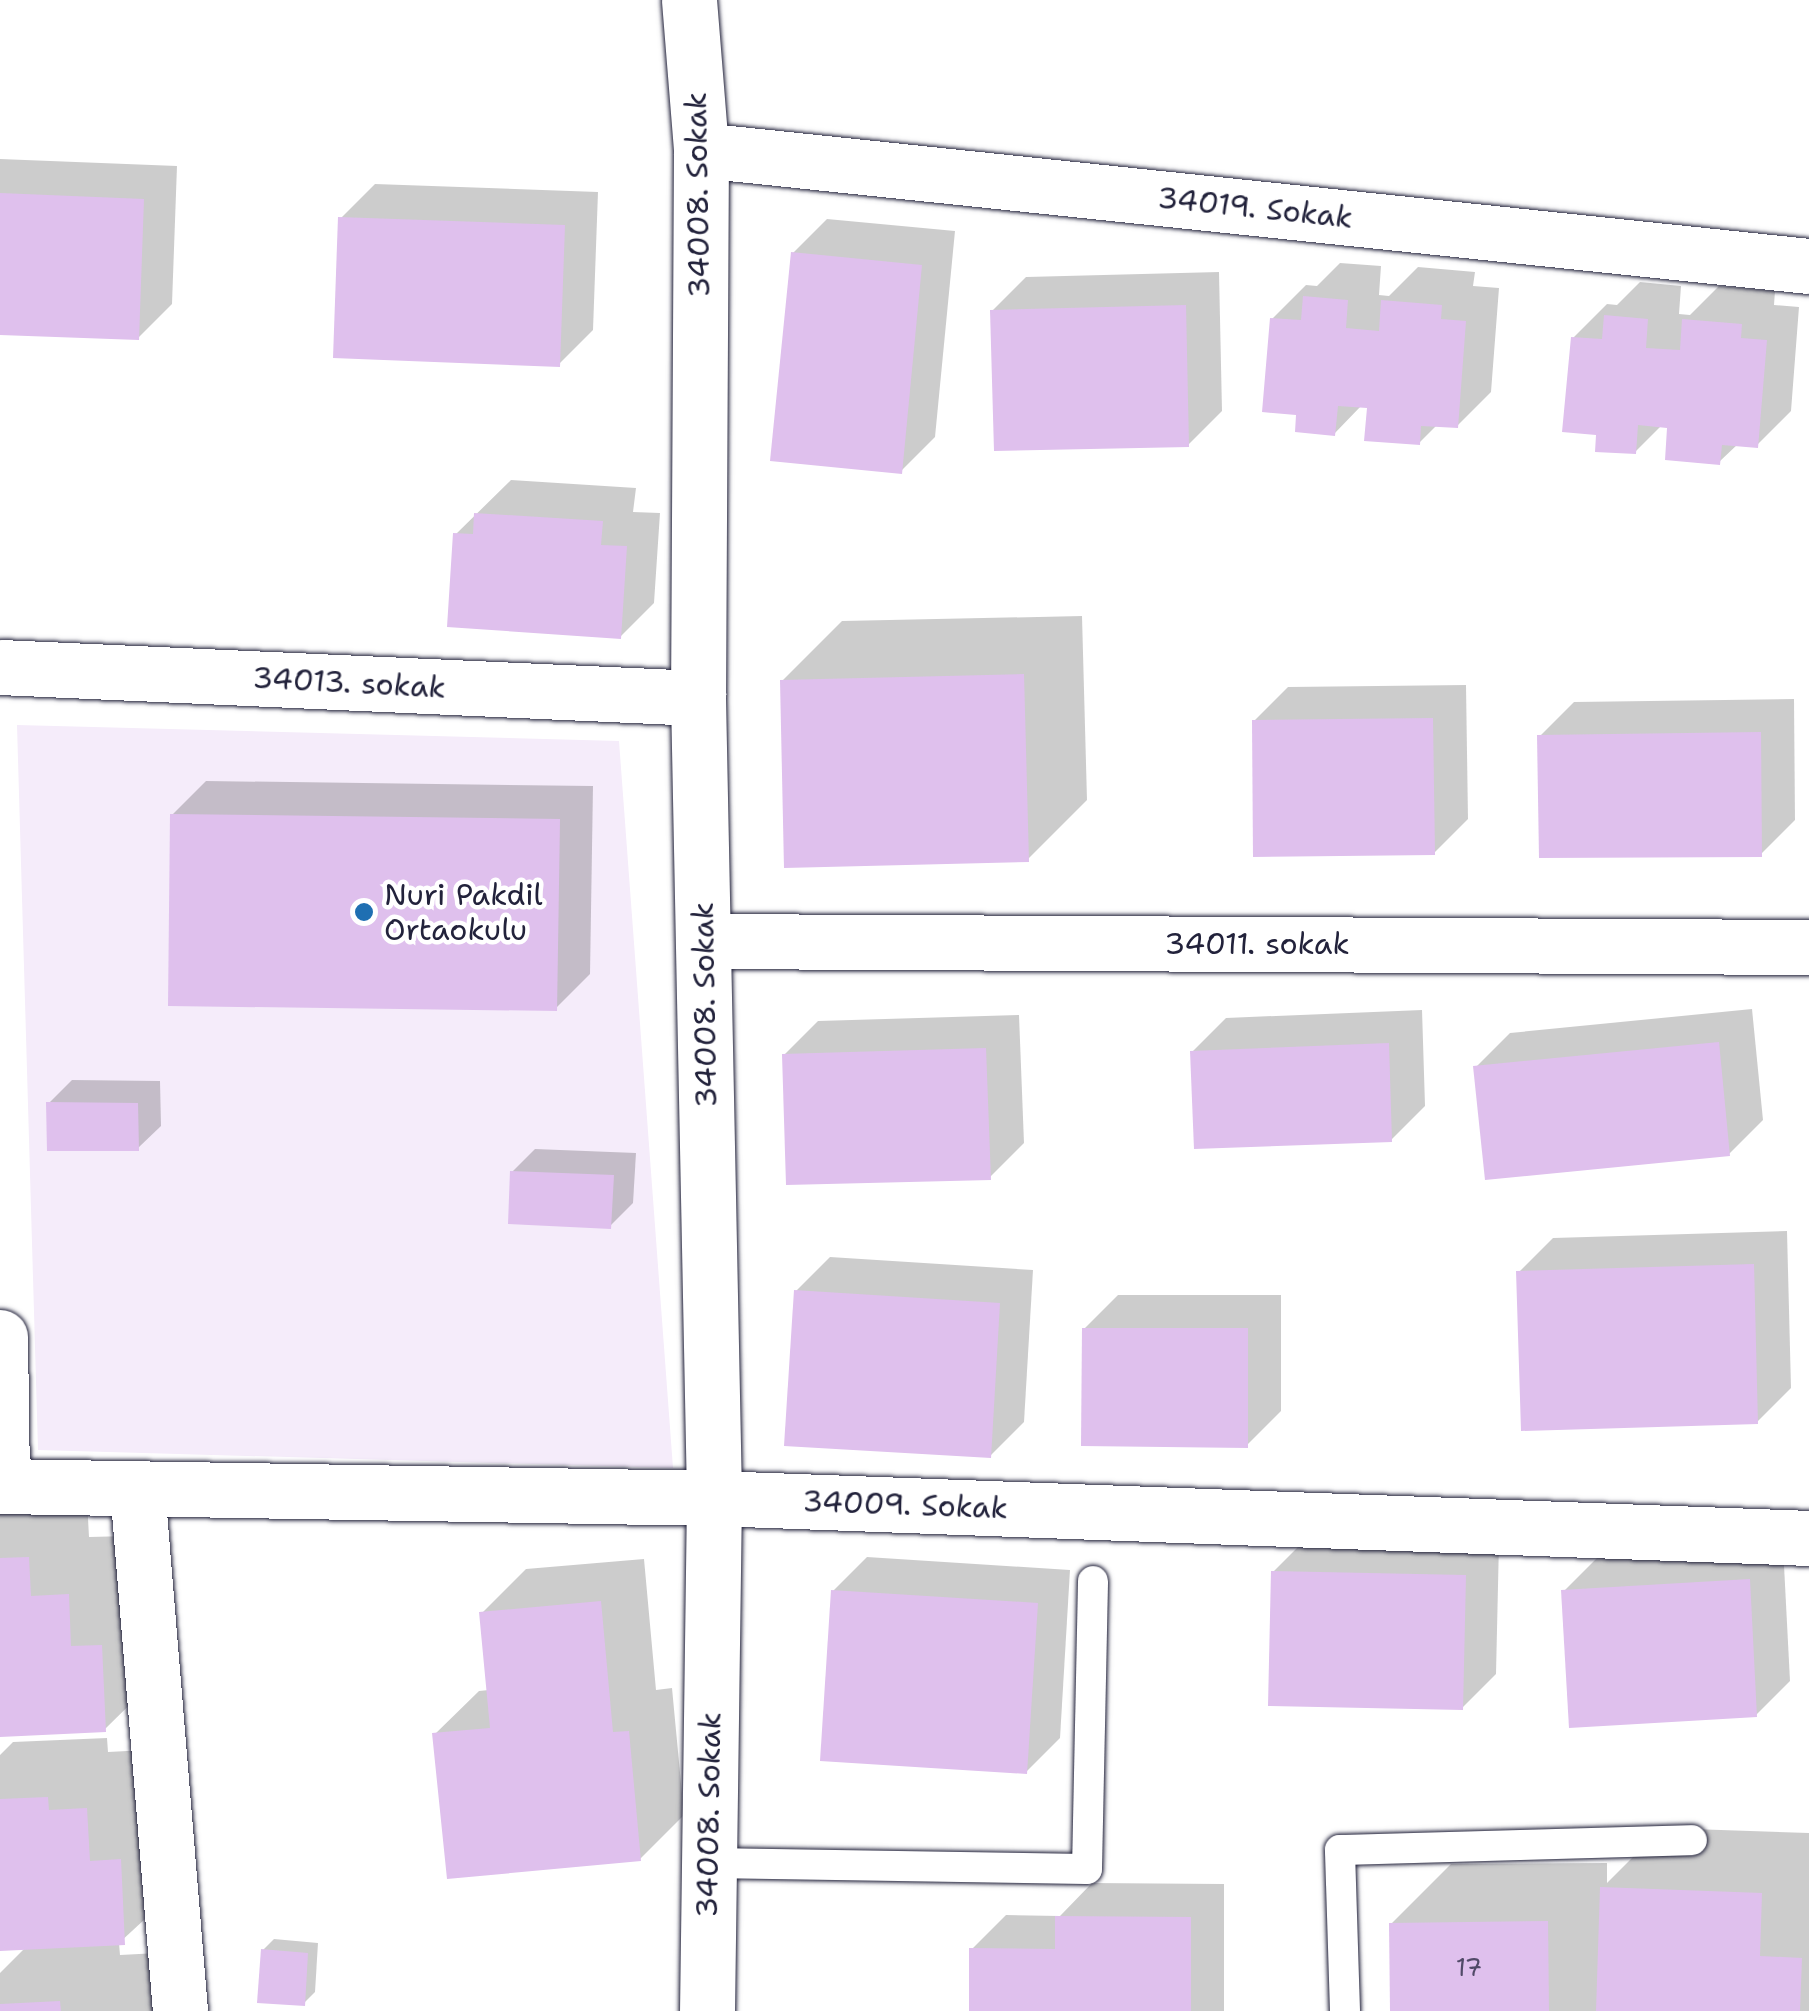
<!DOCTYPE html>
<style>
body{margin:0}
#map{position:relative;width:1809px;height:2011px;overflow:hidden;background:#fff;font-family:"Shantell Sans",sans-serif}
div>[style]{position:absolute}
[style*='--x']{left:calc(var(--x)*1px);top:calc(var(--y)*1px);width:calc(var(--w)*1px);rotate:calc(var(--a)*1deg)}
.built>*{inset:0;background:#f5ecfa}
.shadow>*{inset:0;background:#0003}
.building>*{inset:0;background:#dfc0ed}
.roads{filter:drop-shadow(0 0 2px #22223b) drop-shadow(0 0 2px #22223b)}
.service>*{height:30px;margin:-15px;padding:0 15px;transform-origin:15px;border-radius:15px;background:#fff}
.minor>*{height:55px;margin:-27.5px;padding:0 27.5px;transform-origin:27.5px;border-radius:27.5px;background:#fff}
.dots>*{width:28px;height:28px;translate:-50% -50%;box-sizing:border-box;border:5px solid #fff;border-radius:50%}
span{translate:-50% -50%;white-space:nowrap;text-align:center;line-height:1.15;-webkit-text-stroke:9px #fff;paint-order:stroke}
.number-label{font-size:25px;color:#514a68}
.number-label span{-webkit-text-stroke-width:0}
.street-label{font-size:30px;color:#22223b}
.poi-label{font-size:30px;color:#22223b}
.left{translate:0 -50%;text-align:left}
</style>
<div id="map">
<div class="built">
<div style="clip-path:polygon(17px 725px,619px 741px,673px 1468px,38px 1450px)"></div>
</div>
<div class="shadow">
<div style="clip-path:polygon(0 159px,177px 166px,172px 304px,138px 338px,0 332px)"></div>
<div style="clip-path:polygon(375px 184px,598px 192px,593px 330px,559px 364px,341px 218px)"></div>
<div style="clip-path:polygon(827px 219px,955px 231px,935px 437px,901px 471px,793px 253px)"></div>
<div style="clip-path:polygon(1340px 263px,1381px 266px,1379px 295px,1389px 296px,1418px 267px,1475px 272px,1473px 286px,1499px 288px,1491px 392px,1457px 426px,1438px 424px,1419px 443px,1369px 406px,1362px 405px,1334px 434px,1299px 413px,1272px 319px,1306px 285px,1317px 286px)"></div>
<div style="clip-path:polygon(1219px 272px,1222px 411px,1188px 445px,992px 311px,1026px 277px)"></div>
<div style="clip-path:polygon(1640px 282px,1681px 286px,1679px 314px,1690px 315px,1719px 286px,1775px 291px,1774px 305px,1799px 307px,1791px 411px,1757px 445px,1738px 444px,1719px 462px,1670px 425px,1662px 425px,1635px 452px,1599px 432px,1573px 338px,1607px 304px,1617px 305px)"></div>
<div style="clip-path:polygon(511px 480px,636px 488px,633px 512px,660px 513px,654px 603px,620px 637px,456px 534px)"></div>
<div style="clip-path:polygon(1082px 616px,1087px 800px,1028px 859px,782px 681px,842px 621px)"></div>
<div style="clip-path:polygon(1466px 685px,1468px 819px,1434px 853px,1254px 721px,1288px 687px)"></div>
<div style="clip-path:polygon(1794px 699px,1795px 820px,1761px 854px,1540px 736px,1574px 702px)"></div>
<div style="clip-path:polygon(206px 781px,593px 786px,590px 974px,556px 1008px,172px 815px)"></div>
<div style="clip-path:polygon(1752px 1009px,1763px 1120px,1729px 1154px,1476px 1067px,1510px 1033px)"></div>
<div style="clip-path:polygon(1422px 1010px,1425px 1106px,1391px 1140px,1192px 1052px,1226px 1018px)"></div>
<div style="clip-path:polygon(1019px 1015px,1024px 1143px,990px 1177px,784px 1055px,818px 1021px)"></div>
<div style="clip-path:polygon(72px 1080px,160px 1081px,161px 1126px,138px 1148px,49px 1103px)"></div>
<div style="clip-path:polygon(535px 1149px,636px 1153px,633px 1203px,610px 1226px,512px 1172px)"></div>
<div style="clip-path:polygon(1787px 1231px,1791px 1388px,1757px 1422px,1519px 1272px,1553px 1238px)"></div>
<div style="clip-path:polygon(830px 1257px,1033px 1270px,1024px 1422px,990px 1456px,796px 1291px)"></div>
<div style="clip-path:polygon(1118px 1295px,1281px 1295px,1281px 1411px,1247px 1445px,1084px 1329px)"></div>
<div style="clip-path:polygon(87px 1499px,89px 1537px,128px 1536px,165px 1670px,105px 1729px,0 1734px,0 1513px)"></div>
<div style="clip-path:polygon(1307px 1538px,1499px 1542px,1496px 1674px,1462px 1708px,1273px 1572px)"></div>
<div style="clip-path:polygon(1783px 1546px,1790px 1681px,1756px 1715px,1564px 1591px,1598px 1557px)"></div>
<div style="clip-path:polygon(867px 1557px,1070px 1570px,1060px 1738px,1026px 1772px,833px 1591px)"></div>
<div style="clip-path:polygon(644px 1559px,656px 1690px,672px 1688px,684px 1815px,640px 1859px,435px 1734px,479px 1691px,489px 1690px,482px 1613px,526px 1569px)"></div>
<div style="clip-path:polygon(107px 1738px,108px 1752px,146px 1750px,184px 1883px,119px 1943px,120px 1955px,158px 1953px,191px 2011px,0 2011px,0 1973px,26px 1947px,0 1949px,0 1755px,13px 1742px)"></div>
<div style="clip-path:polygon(1662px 1828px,1809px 1833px,1809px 2011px,1393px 2011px,1391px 1924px,1451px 1864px,1607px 1863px,1607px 1883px)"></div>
<div style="clip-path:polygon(1092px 1883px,1224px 1884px,1224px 2011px,972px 2011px,972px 1949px,1006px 1915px,1060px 1916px)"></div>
<div style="clip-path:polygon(274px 1939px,318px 1943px,315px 1992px,304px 2003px,263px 1950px)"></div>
</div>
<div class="building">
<div style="clip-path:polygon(0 193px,144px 199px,139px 340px,0 335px)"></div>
<div style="clip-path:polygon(338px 217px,565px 225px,560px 367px,333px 358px)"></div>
<div style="clip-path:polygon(791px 252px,922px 265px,902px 474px,770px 461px)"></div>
<div style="clip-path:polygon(1303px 296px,1348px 300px,1346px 328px,1379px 331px,1381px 300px,1442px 305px,1441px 319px,1466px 321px,1458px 428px,1421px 426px,1420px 445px,1364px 441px,1367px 408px,1338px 406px,1335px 436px,1295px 432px,1296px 415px,1262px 412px,1270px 318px,1301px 320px)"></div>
<div style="clip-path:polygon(1186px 305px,1189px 447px,994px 451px,990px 310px)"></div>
<div style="clip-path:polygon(1604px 315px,1648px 319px,1646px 348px,1680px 350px,1682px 319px,1742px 324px,1741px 338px,1767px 340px,1758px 448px,1722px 445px,1720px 465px,1665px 460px,1667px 428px,1638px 425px,1636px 454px,1595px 452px,1596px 435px,1562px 432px,1571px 337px,1602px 339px)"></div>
<div style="clip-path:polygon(474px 513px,603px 521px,601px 545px,627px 546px,621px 639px,447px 627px,453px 533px,473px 534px)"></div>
<div style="clip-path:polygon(1024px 674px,1029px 862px,784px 868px,780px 680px)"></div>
<div style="clip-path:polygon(1433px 718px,1435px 855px,1253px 857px,1252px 720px)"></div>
<div style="clip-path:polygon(1761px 732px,1762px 857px,1539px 858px,1537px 735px)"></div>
<div style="clip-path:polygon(170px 814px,560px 819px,557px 1011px,168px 1006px)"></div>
<div style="clip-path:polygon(1719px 1042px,1730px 1156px,1485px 1180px,1473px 1066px)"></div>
<div style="clip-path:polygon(1389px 1043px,1392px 1142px,1194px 1149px,1190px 1051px)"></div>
<div style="clip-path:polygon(986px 1048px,991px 1180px,786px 1185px,782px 1054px)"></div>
<div style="clip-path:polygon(46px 1102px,138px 1103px,139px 1151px,47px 1151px)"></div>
<div style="clip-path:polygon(510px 1171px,614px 1175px,611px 1229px,508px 1224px)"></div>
<div style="clip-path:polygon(1754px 1264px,1758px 1424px,1521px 1431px,1516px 1271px)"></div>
<div style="clip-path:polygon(794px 1290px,1000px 1303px,991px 1458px,784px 1446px)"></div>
<div style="clip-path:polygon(1082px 1328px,1248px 1328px,1248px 1448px,1081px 1446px)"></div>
<div style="clip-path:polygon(29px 1557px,31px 1596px,69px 1594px,71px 1646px,102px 1645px,106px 1732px,0 1737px,0 1558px)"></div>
<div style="clip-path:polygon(1271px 1571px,1466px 1575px,1463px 1710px,1268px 1706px)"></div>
<div style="clip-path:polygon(1750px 1579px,1757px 1717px,1569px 1728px,1561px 1590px)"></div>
<div style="clip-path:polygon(831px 1590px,1038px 1603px,1027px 1774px,820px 1761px)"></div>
<div style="clip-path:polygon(601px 1601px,613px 1732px,629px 1731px,641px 1861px,447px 1879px,432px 1733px,490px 1728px,479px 1612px)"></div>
<div style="clip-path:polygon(48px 1797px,49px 1810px,87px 1808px,90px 1861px,121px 1859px,125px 1945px,0 1951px,0 1799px)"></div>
<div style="clip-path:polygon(1600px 1887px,1762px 1893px,1760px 1956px,1802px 1958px,1800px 2011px,1596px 2011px)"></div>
<div style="clip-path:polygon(1055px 1916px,1191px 1917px,1191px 2011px,969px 2011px,969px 1948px,1055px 1949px)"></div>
<div style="clip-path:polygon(1548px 1921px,1549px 2011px,1390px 2011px,1389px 1923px)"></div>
<div style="clip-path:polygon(261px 1949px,308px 1953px,305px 2006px,257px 2003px)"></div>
<div style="clip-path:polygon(60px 2001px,61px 2011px,0 2011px,0 2004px)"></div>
</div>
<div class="roads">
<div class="service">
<div style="--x:709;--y:1863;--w:378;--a:0.9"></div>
<div style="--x:1087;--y:1869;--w:288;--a:-88.8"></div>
<div style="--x:1345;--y:2011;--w:161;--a:-91.8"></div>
<div style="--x:1340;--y:1850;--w:352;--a:-1.6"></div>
</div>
<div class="minor">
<div style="--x:689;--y:0;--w:150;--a:85.4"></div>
<div style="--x:701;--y:150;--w:548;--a:90.31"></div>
<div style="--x:698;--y:698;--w:800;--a:88.85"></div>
<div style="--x:714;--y:1498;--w:513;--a:90.78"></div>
<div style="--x:701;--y:150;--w:1114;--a:5.98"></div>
<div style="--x:0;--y:667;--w:699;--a:2.54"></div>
<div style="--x:705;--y:941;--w:1104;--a:0.31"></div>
<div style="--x:0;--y:1337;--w:149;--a:89.2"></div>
<div style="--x:0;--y:1486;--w:714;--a:0.96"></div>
<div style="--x:714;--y:1498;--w:1096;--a:2.09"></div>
<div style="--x:137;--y:1488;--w:525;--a:85.3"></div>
</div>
</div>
<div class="dots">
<div style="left:364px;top:912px;background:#1f6fb2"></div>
</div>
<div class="number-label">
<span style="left:1469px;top:1967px">17</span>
</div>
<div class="street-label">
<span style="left:698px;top:195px;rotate:-91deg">34008. Sokak</span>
<span style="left:1255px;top:208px;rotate:6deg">34019. Sokak</span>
<span style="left:349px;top:683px;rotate:3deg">34013. sokak</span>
<span style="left:1257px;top:944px">34011. sokak</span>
<span style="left:705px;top:1005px;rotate:-91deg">34008. Sokak</span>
<span style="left:905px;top:1505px;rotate:2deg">34009. Sokak</span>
<span style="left:709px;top:1815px;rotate:-89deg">34008. Sokak</span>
</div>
<div class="poi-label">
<span class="left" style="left:384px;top:912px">Nuri Pakdil<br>Ortaokulu</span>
</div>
</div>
